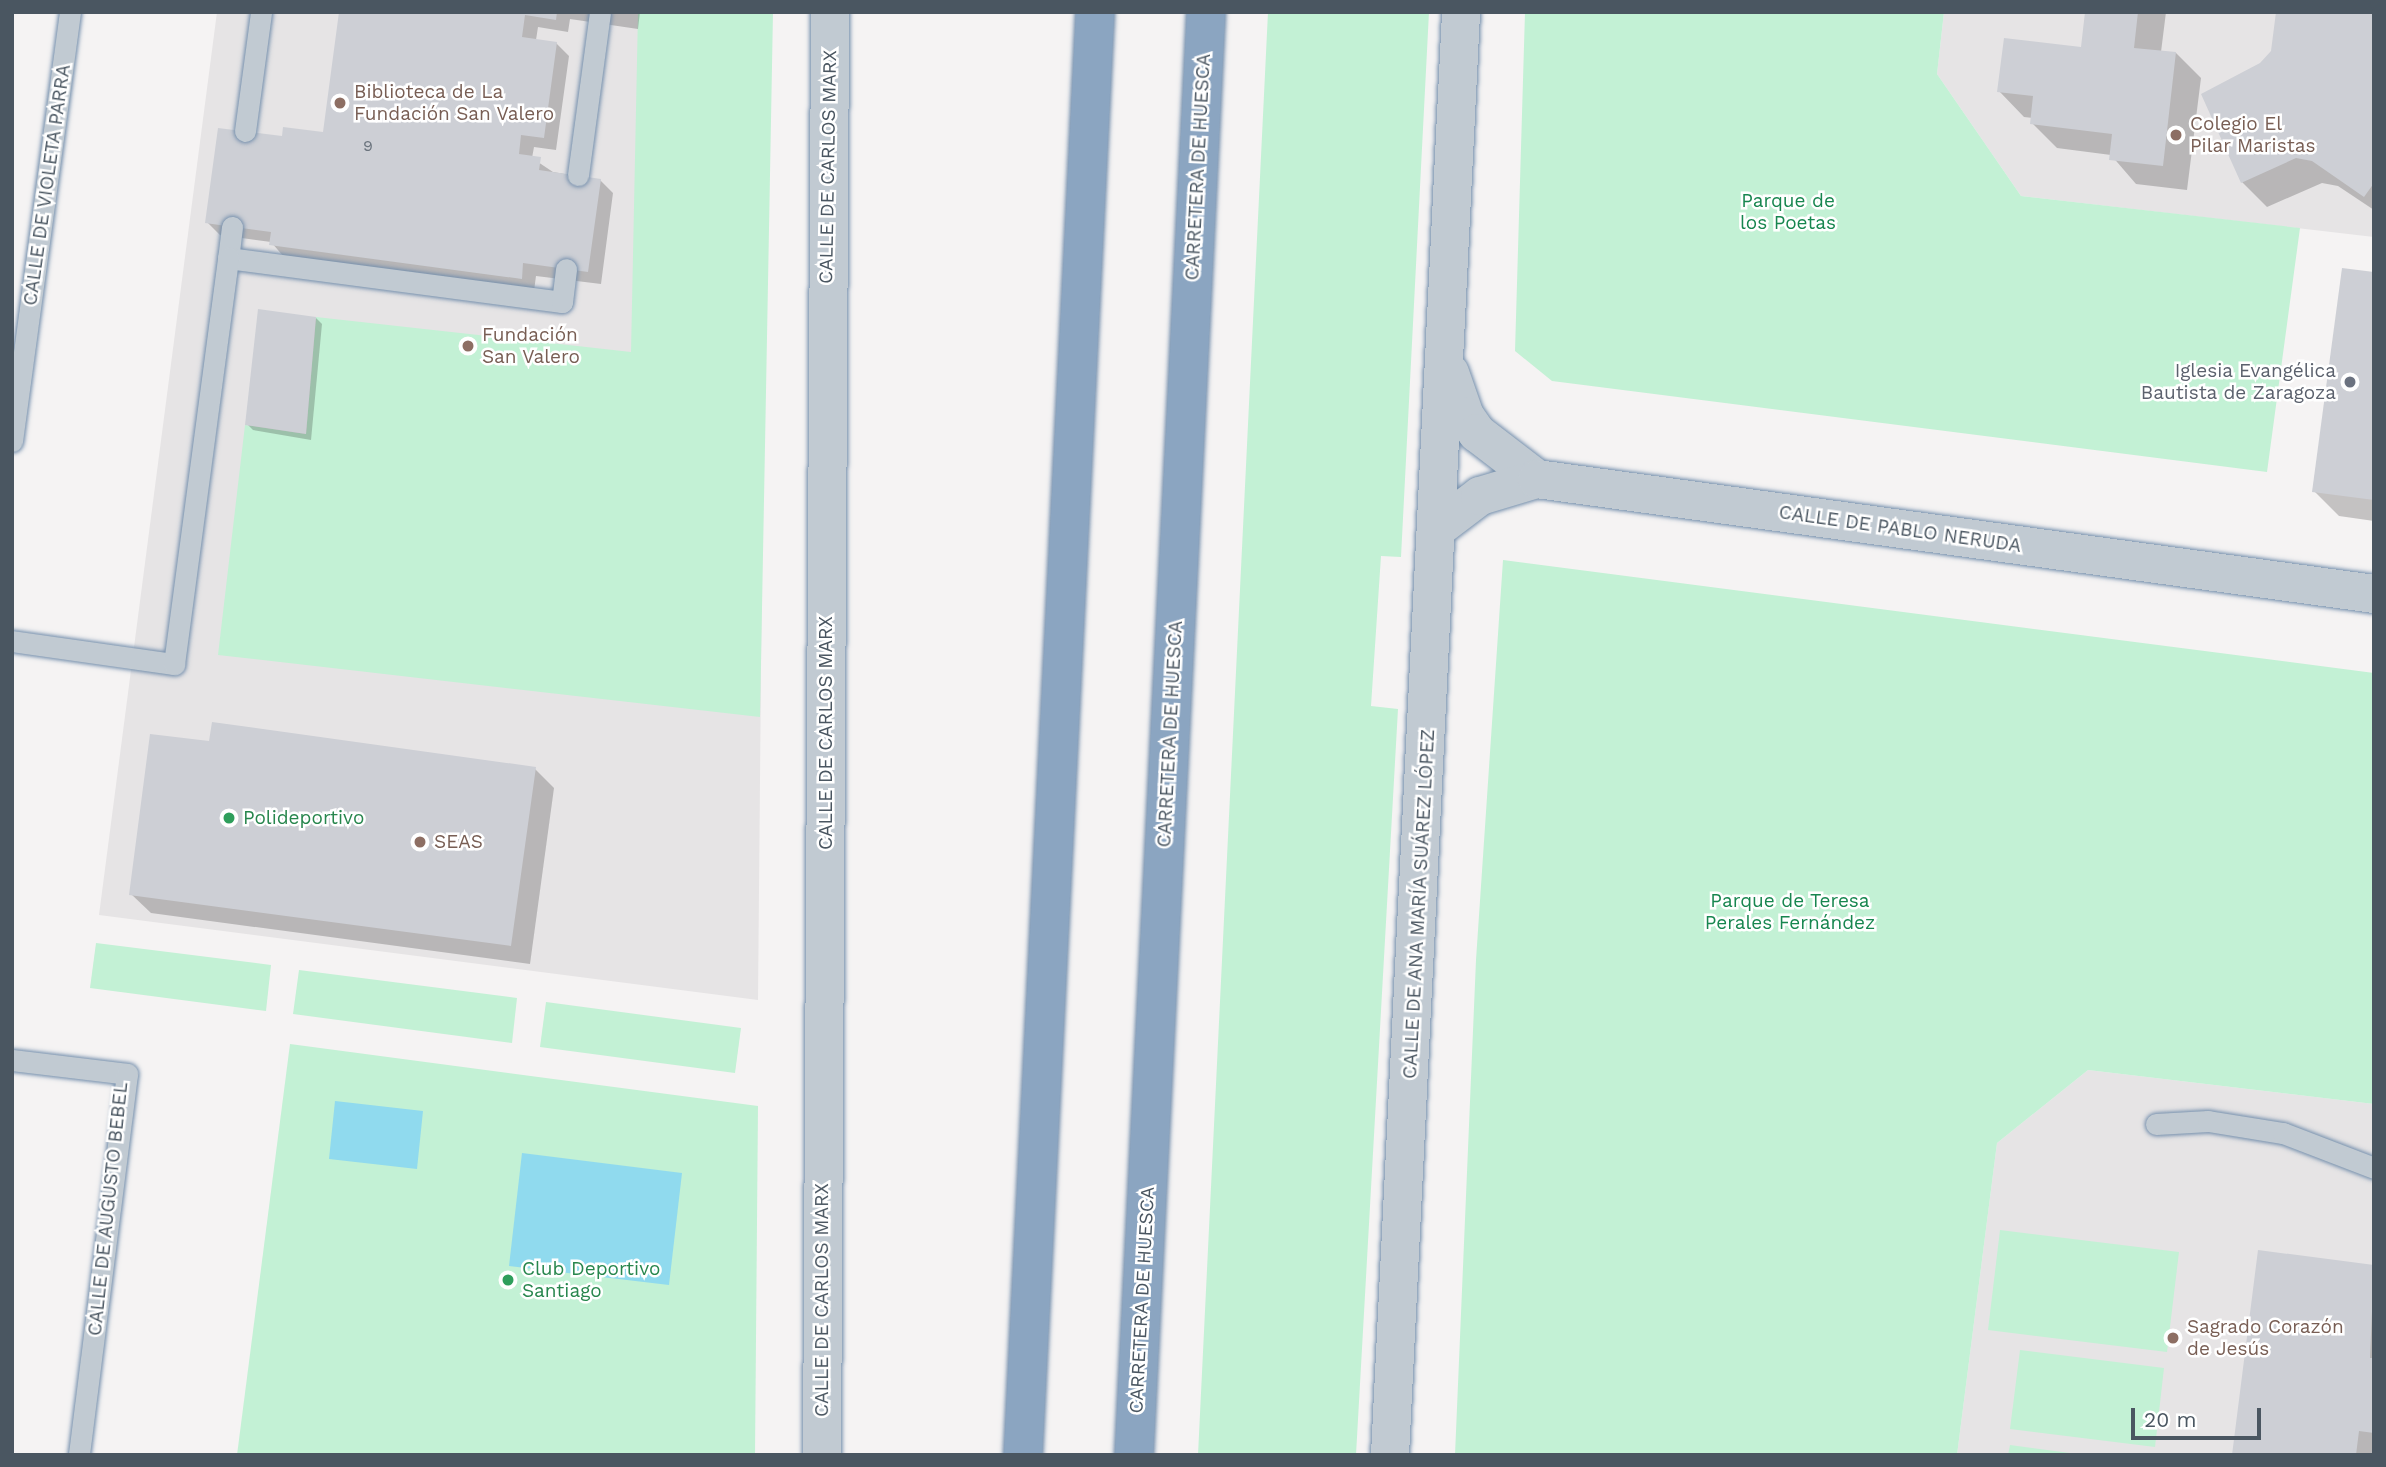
<!DOCTYPE html>
<meta charset="utf-8">
<style>
body{margin:0}
#map{position:relative;width:2386px;height:1467px;overflow:hidden;background:#f5f3f3;font-family:"Work Sans",sans-serif}
div>[style]{position:absolute}
[style*='--x']{left:calc(var(--x)*1px);top:calc(var(--y)*1px);width:calc(var(--w)*1px);rotate:calc(var(--a)*1deg)}
.education>*{inset:0;background:#e6e4e5}
.green>*{inset:0;background:#c3f1d5}
.water>*{inset:0;background:#90daee}
.shadow>*{inset:0;background:#0003}
.building>*{inset:0;background:#cdcfd5}
.roads{filter:drop-shadow(0 0 2px #7690ad) drop-shadow(0 0 2px #7690ad)}
.lane>*{height:21px;margin:-10.5px;padding:0 10.5px;transform-origin:10.5px;border-radius:10.5px;background:#c1cad2}
.street>*{height:38px;margin:-19px;padding:0 19px;transform-origin:19px;border-radius:19px;background:#c1cad2}
.highway>*{height:38px;margin:-19px;padding:0 19px;transform-origin:19px;border-radius:19px;background:#8ba5c1}
.dots>*{width:19px;height:19px;translate:-50% -50%;box-sizing:border-box;border:4px solid #fff;border-radius:50%}
span{translate:-50% -50%;white-space:nowrap;text-align:center;line-height:1.15;-webkit-text-stroke:5px #fff;paint-order:stroke}
.number-label{font-size:16px;color:#6b747e}
.number-label span{-webkit-text-stroke-width:0}
.education-label{font-size:19px;color:#785e54}
.left{translate:0 -50%;text-align:left}
.street-label{font-size:19px;color:#4a5661}
.park-label{font-size:19px;color:#17864f}
.worship-label{font-size:19px;color:#5b616d}
.right{translate:-100% -50%;text-align:right}
.leisure-label{font-size:19px;color:#27864d}
.frame{position:absolute;inset:0;border:14px solid #4a5661;pointer-events:none}
.scale{position:absolute;left:2131px;top:1408px;width:130px;height:32px;box-sizing:border-box;border:4px solid #4a5661;border-top:0;padding-left:9px;font-size:21px;line-height:24px;white-space:nowrap;color:#4a5661;-webkit-text-stroke:5px #fff;paint-order:stroke}
</style>
<div id="map">
<div class="education">
<div style="clip-path:polygon(217px 12px,767px 12px,758px 1000px,99px 915px)"></div>
<div style="clip-path:polygon(1944px 12px,2374px 12px,2374px 237px,2021px 196px,1937px 74px)"></div>
<div style="clip-path:polygon(2088px 1070px,2374px 1104px,2374px 1455px,1957px 1455px,1997px 1143px)"></div>
</div>
<div class="green">
<div style="clip-path:polygon(638px 12px,773px 12px,760px 717px,218px 655px,245px 425px,306px 434px,316px 317px,631px 352px)"></div>
<div style="clip-path:polygon(1268px 12px,1429px 12px,1401px 557px,1381px 556px,1371px 706px,1398px 709px,1356px 1455px,1198px 1455px)"></div>
<div style="clip-path:polygon(1525px 12px,1944px 12px,1937px 74px,2021px 196px,2300px 228px,2267px 472px,1552px 381px,1515px 351px)"></div>
<div style="clip-path:polygon(1503px 560px,2374px 673px,2374px 1104px,2088px 1070px,1997px 1143px,1957px 1455px,1455px 1455px,1476px 960px)"></div>
<div style="clip-path:polygon(96px 943px,271px 965px,266px 1011px,90px 988px)"></div>
<div style="clip-path:polygon(299px 970px,517px 998px,512px 1043px,293px 1014px)"></div>
<div style="clip-path:polygon(546px 1002px,741px 1028px,735px 1073px,540px 1047px)"></div>
<div style="clip-path:polygon(290px 1044px,758px 1106px,755px 1455px,237px 1455px)"></div>
<div style="clip-path:polygon(2000px 1230px,2179px 1252px,2167px 1352px,1988px 1330px)"></div>
<div style="clip-path:polygon(2020px 1350px,2164px 1368px,2155px 1447px,2010px 1429px)"></div>
<div style="clip-path:polygon(2010px 1445px,2085px 1455px,2008px 1455px)"></div>
</div>
<div class="water">
<div style="clip-path:polygon(335px 1101px,423px 1111px,417px 1169px,329px 1159px)"></div>
<div style="clip-path:polygon(522px 1153px,682px 1173px,669px 1285px,509px 1266px)"></div>
</div>
<div class="shadow">
<div style="clip-path:polygon(341px 12px,640px 12px,638px 29px,570px 19px,568px 32px,538px 27px,536px 40px,556px 43px,569px 56px,556px 150px,534px 147px,532px 158px,553px 172px,600px 180px,613px 193px,601px 284px,536px 276px,534px 291px,284px 257px,271px 242px,220px 235px,207px 222px,283px 138px,325px 134px)"></div>
<div style="clip-path:polygon(2087px 12px,2166px 12px,2161px 52px,2176px 53px,2201px 78px,2187px 190px,2136px 184px,2111px 155px,2057px 148px,2032px 123px,2033px 118px,2024px 117px,1999px 91px,2082px 49px)"></div>
<div style="clip-path:polygon(2374px 12px,2374px 210px,2338px 186px,2322px 183px,2267px 207px,2242px 182px,2262px 65px,2273px 52px)"></div>
<div style="clip-path:polygon(2374px 274px,2374px 521px,2339px 516px,2314px 491px)"></div>
<div style="clip-path:polygon(316px 318px,322px 324px,311px 440px,253px 430px,247px 424px)"></div>
<div style="clip-path:polygon(535px 769px,554px 788px,530px 964px,151px 913px,131px 894px)"></div>
<div style="clip-path:polygon(2374px 1266px,2374px 1455px,2234px 1455px)"></div>
</div>
<div class="building">
<div style="clip-path:polygon(339px 12px,557px 12px,556px 20px,525px 15px,522px 37px,557px 42px,544px 138px,521px 135px,519px 154px,541px 157px,539px 170px,601px 179px,588px 272px,523px 263px,522px 279px,269px 245px,271px 232px,205px 223px,218px 128px,282px 136px,283px 127px,323px 132px)"></div>
<div style="clip-path:polygon(2085px 12px,2138px 12px,2134px 48px,2176px 52px,2163px 166px,2109px 160px,2112px 134px,2030px 124px,2033px 96px,1997px 92px,2004px 38px,2081px 47px)"></div>
<div style="clip-path:polygon(2276px 12px,2374px 12px,2374px 183px,2364px 197px,2312px 161px,2296px 158px,2241px 183px,2201px 94px,2260px 63px,2271px 51px)"></div>
<div style="clip-path:polygon(2342px 268px,2374px 272px,2374px 500px,2312px 492px)"></div>
<div style="clip-path:polygon(258px 309px,316px 317px,306px 434px,245px 425px)"></div>
<div style="clip-path:polygon(212px 722px,536px 767px,511px 946px,129px 895px,150px 734px,209px 741px)"></div>
<div style="clip-path:polygon(2258px 1250px,2374px 1265px,2370px 1358px,2374px 1358px,2374px 1433px,2359px 1431px,2356px 1455px,2232px 1455px)"></div>
</div>
<div class="roads">
<div class="lane">
<div style="--x:245;--y:131;--w:120;--a:-82.3"></div>
<div style="--x:578;--y:175;--w:163;--a:-82.3"></div>
<div style="--x:232;--y:227;--w:31;--a:97"></div>
<div style="--x:228;--y:258;--w:337;--a:7.5"></div>
<div style="--x:562;--y:302;--w:33;--a:-83"></div>
<div style="--x:12;--y:441;--w:433;--a:-82.3"></div>
<div style="--x:12;--y:641;--w:164;--a:8.1"></div>
<div style="--x:174;--y:664;--w:410;--a:-82.4"></div>
<div style="--x:12;--y:1060;--w:116;--a:6.9"></div>
<div style="--x:127;--y:1074;--w:384;--a:97.2"></div>
<div style="--x:2156;--y:1124;--w:52;--a:-3.3"></div>
<div style="--x:2208;--y:1121;--w:76;--a:9.1"></div>
<div style="--x:2283;--y:1133;--w:97;--a:21"></div>
</div>
<div class="street">
<div style="--x:1450;--y:373;--w:46;--a:70.8"></div>
<div style="--x:1465;--y:416;--w:21;--a:55"></div>
<div style="--x:1477;--y:433;--w:76;--a:37.5"></div>
<div style="--x:1438;--y:528;--w:53;--a:-37.3"></div>
<div style="--x:1480;--y:496;--w:59;--a:-16.6"></div>
<div style="--x:1537;--y:479;--w:845;--a:7.82"></div>
<div style="--x:822;--y:1455;--w:1443;--a:-89.68"></div>
<div style="--x:1390;--y:1455;--w:1445;--a:-87.18"></div>
</div>
<div class="highway">
<div style="--x:1023;--y:1455;--w:1445;--a:-87.14"></div>
<div style="--x:1134;--y:1455;--w:1445;--a:-87.14"></div>
</div>
</div>
<div class="dots">
<div style="left:340px;top:103px;background:#8d6e63"></div>
<div style="left:2176px;top:135px;background:#8d6e63"></div>
<div style="left:468px;top:346px;background:#8d6e63"></div>
<div style="left:2350px;top:382px;background:#6b7280"></div>
<div style="left:229px;top:818px;background:#2e9e5b"></div>
<div style="left:420px;top:842px;background:#8d6e63"></div>
<div style="left:508px;top:1280px;background:#2e9e5b"></div>
<div style="left:2173px;top:1338px;background:#8d6e63"></div>
</div>
<div class="number-label">
<span style="left:368px;top:146px">9</span>
</div>
<div class="education-label">
<span class="left" style="left:354px;top:103px">Biblioteca de La<br>Fundación San Valero</span>
<span class="left" style="left:2190px;top:135px">Colegio El<br>Pilar Maristas</span>
<span class="left" style="left:482px;top:346px">Fundación<br>San Valero</span>
<span class="left" style="left:434px;top:842px">SEAS</span>
<span class="left" style="left:2187px;top:1338px">Sagrado Corazón<br>de Jesús</span>
</div>
<div class="street-label">
<span style="left:828px;top:167px;rotate:-89deg">CALLE DE CARLOS MARX</span>
<span style="left:1198px;top:167px;rotate:-87deg">CARRETERA DE HUESCA</span>
<span style="left:47px;top:185px;rotate:-82deg">CALLE DE VIOLETA PARRA</span>
<span style="left:1900px;top:529px;rotate:8deg">CALLE DE PABLO NERUDA</span>
<span style="left:826px;top:733px;rotate:-90deg">CALLE DE CARLOS MARX</span>
<span style="left:1170px;top:734px;rotate:-87deg">CARRETERA DE HUESCA</span>
<span style="left:1419px;top:904px;rotate:-87deg">CALLE DE ANA MARÍA SUÁREZ LÓPEZ</span>
<span style="left:108px;top:1209px;rotate:-84deg">CALLE DE AUGUSTO BEBEL</span>
<span style="left:822px;top:1300px;rotate:-90deg">CALLE DE CARLOS MARX</span>
<span style="left:1142px;top:1300px;rotate:-87deg">CARRETERA DE HUESCA</span>
</div>
<div class="park-label">
<span style="left:1788px;top:212px">Parque de<br>los Poetas</span>
<span style="left:1790px;top:912px">Parque de Teresa<br>Perales Fernández</span>
</div>
<div class="worship-label">
<span class="right" style="left:2336px;top:382px">Iglesia Evangélica<br>Bautista de Zaragoza</span>
</div>
<div class="leisure-label">
<span class="left" style="left:243px;top:818px">Polideportivo</span>
<span class="left" style="left:522px;top:1280px">Club Deportivo<br>Santiago</span>
</div>
<div class="frame"></div>
<div class="scale">20 m</div>
</div>
